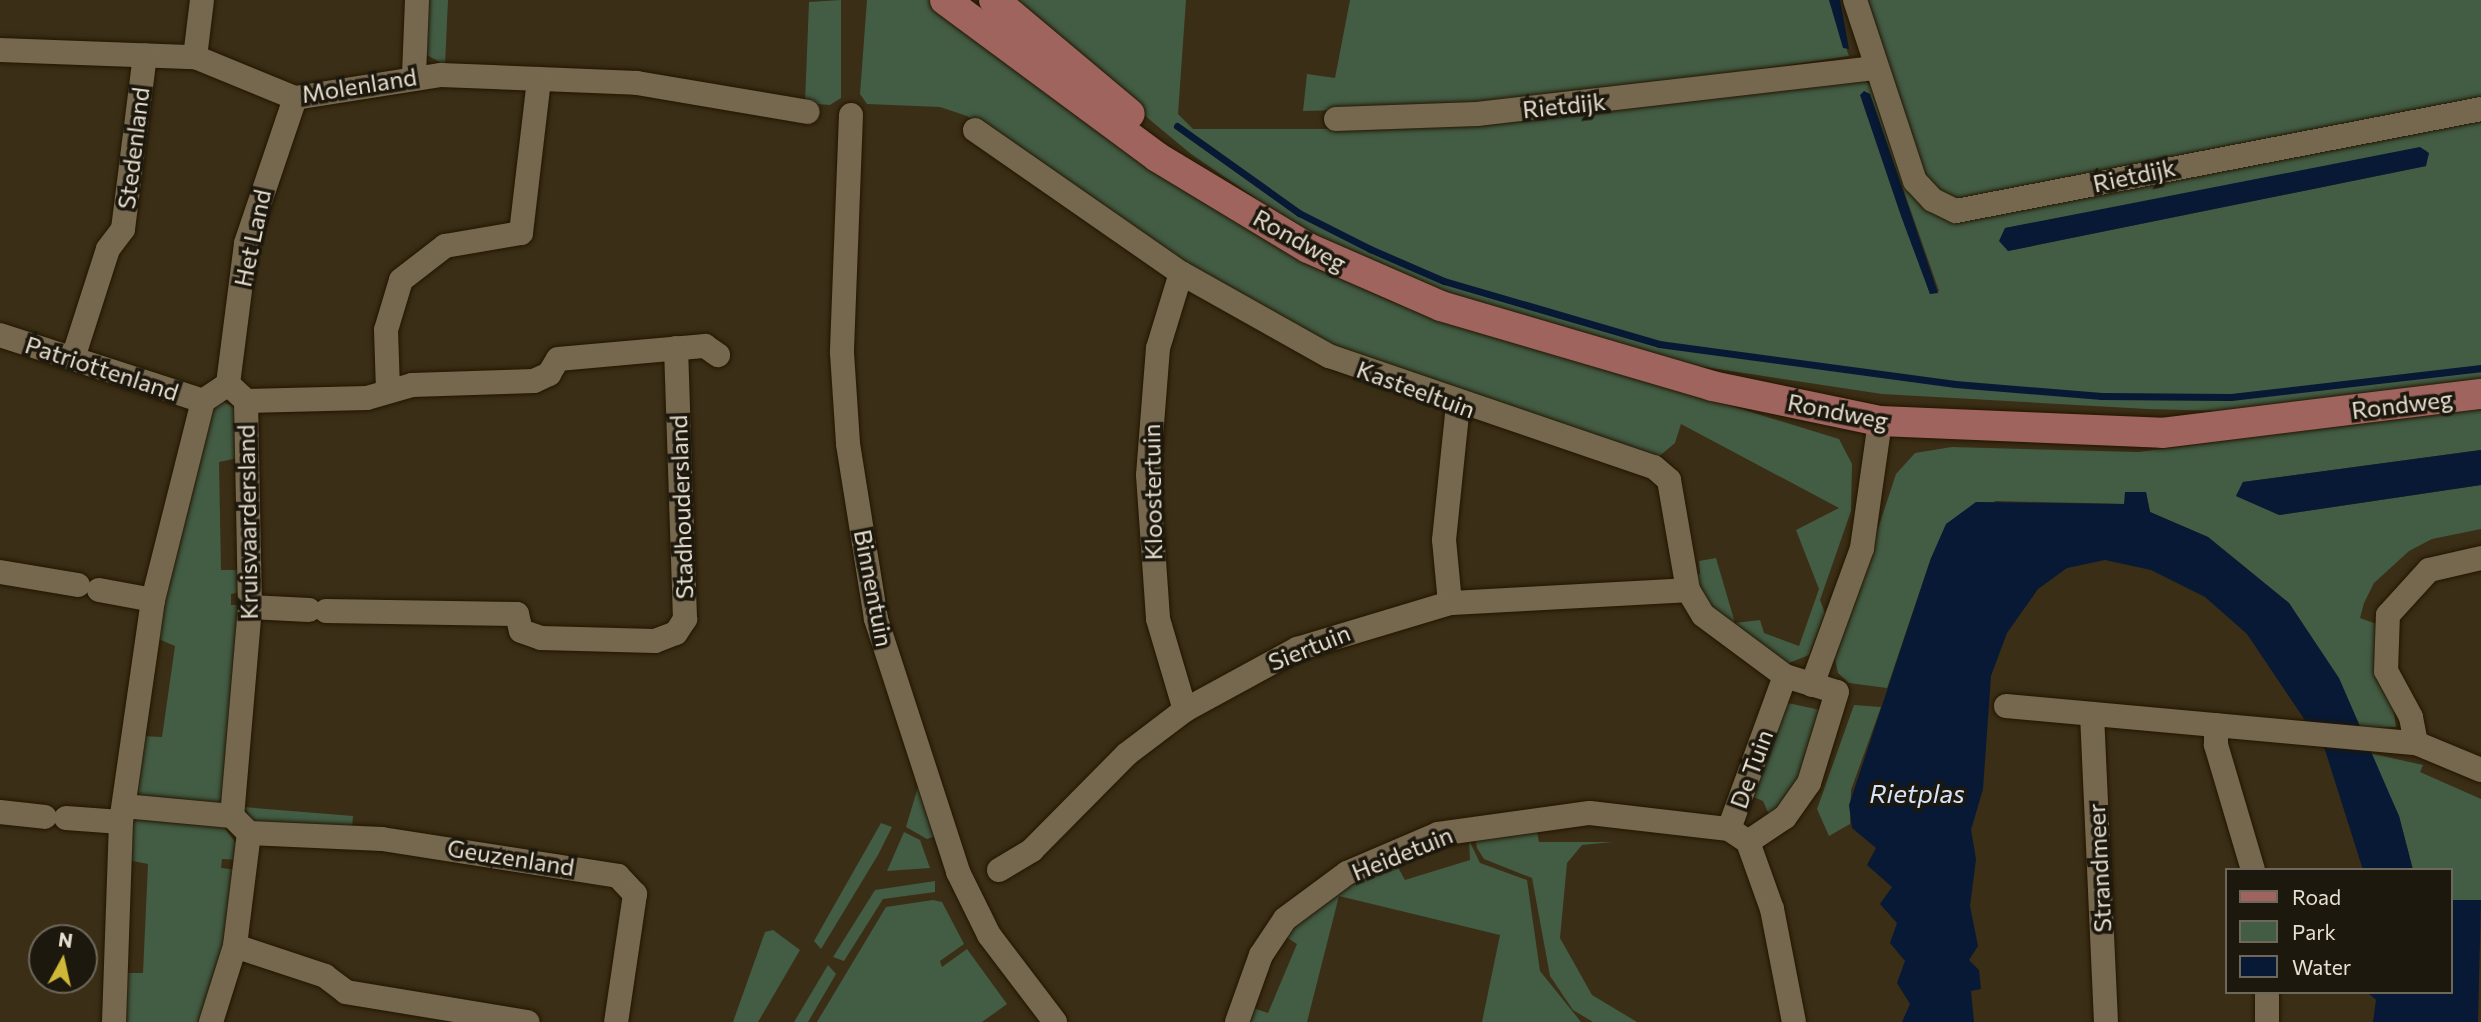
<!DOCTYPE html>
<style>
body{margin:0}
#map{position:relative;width:2481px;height:1022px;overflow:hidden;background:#3b2e16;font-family:Commissioner,sans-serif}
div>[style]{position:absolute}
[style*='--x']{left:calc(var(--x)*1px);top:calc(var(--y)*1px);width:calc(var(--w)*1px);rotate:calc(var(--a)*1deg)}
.green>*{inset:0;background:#435c44}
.water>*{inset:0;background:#071934}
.stream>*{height:7px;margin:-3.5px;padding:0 3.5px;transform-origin:3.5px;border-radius:3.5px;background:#071934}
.roads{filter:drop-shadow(0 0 2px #221600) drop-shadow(0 0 2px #221600)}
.minor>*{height:24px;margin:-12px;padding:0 12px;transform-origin:12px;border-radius:12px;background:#76684e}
.major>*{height:30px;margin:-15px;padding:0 15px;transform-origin:15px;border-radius:15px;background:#9f645e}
span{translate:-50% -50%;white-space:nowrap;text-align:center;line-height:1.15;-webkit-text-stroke:7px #1d180d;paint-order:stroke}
.street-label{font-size:24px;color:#e7dfd1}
.water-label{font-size:26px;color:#d5e4fb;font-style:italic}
.legend{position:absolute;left:2225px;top:868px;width:228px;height:126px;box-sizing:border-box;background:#1d180d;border:2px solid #6e685b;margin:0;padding:9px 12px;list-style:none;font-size:21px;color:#e7dfd1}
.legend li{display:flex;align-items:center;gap:14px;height:35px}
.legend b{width:35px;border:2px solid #6e685b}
.north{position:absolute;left:28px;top:924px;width:70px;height:70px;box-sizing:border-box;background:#1d180d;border:2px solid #6e685b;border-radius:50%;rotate:8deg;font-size:19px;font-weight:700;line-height:28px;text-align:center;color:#e7dfd1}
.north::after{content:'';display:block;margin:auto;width:24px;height:32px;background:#cfb837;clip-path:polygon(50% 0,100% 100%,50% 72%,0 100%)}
</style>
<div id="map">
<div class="green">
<div style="clip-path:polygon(427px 0,448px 0,445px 65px,427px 55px)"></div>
<div style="clip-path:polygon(841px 0,841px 98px,830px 105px,805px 103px,809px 2px)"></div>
<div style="clip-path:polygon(867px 0,936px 0,1346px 281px,1392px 302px,1839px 439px,1852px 464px,1851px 511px,1820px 600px,1825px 613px,1809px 655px,1784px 665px,1712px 618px,1691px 577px,1700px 574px,1699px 561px,1716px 558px,1735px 623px,1760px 620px,1764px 633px,1799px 646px,1819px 589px,1796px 530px,1839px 508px,1681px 424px,1675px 443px,1657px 458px,1340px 353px,1198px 281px,967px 116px,940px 107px,867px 104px,860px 94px)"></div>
<div style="clip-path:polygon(evenodd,1006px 0,1186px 0,1178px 114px,1193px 129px,1368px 129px,1862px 79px,1874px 87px,1925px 204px,2481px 114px,2481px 382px,2224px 411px,2147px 409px,1882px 394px,1672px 362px,1423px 287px,1304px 231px,1191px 154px,1006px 0,1862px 93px,1870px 94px,1939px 291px,1930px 294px,1862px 93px,1006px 0,2426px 150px,2426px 166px,2008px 251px,2005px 228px,2426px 150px)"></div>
<div style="clip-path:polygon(1350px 0,1829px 0,1849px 56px,1644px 86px,1418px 108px,1303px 111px,1307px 74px,1335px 78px)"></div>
<div style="clip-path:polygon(1861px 0,2481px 0,2481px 100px,1955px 202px,1925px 182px)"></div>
<div style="clip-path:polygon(222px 401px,237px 409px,238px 458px,219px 462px,221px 570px,237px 570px,241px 592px,231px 594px,231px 605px,242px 605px,223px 808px,135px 800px,142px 736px,162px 737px,175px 646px,156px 638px,208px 411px)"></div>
<div style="clip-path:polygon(2481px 407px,2481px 450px,2243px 482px,2236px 496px,2280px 515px,2481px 485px,2481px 529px,2432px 539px,2409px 551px,2374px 583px,2364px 603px,2360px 618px,2382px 626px,2396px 727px,2360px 728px,2338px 678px,2289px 603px,2208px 537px,2150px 512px,2146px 493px,2124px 504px,1995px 501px,1931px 558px,1887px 688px,1849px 683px,1838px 673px,1835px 659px,1896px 474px,1915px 453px,1952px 447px,2139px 452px)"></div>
<div style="clip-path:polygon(1783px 702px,1825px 711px,1807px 772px,1770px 817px,1763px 801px,1749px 795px)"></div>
<div style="clip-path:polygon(1854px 705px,1881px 707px,1851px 790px,1850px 824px,1829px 836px,1817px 809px)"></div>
<div style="clip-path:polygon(2369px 753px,2423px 765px,2420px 772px,2481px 799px,2481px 900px,2451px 900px,2451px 870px,2413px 870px,2399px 816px)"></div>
<div style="clip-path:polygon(918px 787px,936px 836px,927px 839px,906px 827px)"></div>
<div style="clip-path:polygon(243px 807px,353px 816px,352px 828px,259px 828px)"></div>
<div style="clip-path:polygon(132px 815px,220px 822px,236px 843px,239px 860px,222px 859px,221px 868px,237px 870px,226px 949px,204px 1022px,122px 1022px,127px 973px,143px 973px,148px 864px,128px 860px)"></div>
<div style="clip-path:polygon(881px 823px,892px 827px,878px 855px,821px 949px,814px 941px)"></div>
<div style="clip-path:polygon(904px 832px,920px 840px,930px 868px,887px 871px)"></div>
<div style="clip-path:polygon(1537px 832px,1539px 842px,1613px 842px,1582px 845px,1567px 863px,1560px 938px,1592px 995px,1637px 1022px,1593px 1022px,1573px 1010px,1550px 976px,1532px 878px,1484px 859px,1477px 848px,1475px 837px)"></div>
<div style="clip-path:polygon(1469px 840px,1480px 863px,1527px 880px,1540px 971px,1581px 1022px,1482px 1022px,1500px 935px,1339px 896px,1307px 1022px,1248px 1022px,1253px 1008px,1268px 1013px,1297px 944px,1283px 935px,1323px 899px,1395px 862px,1405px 880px,1470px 860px)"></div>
<div style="clip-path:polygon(935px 881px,935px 892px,883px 899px,844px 961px,833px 957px,875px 890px)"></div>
<div style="clip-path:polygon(933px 900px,942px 902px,964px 944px,940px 961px,942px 967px,967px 949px,1007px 1004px,982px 1022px,817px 1022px,886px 907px)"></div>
<div style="clip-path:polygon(773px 930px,800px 950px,758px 1022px,733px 1022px,765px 932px)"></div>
<div style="clip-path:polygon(828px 965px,836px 974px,808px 1022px,794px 1022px)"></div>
</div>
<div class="water">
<div style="clip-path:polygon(1829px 0,1840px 0,1849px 49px,1843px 48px)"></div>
<div style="clip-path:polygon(1864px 91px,1870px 94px,1938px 293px,1930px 294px,1901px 216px,1860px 95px)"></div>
<div style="clip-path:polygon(2420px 147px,2429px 153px,2426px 166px,2008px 251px,1999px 241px,2005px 228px)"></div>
<div style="clip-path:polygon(2481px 450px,2481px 485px,2279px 515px,2236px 496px,2243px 482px)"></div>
<div style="clip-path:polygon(2125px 492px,2146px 492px,2150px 512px,2208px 537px,2289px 603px,2339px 678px,2399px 816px,2413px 870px,2363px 870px,2325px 750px,2247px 634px,2205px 597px,2151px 570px,2105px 560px,2067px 568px,2038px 589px,2007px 633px,1991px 676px,1983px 789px,1971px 830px,1976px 859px,1970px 906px,1978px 946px,1969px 960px,1979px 970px,1981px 989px,1971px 991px,1974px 1022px,1902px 1022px,1910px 1004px,1897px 983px,1905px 961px,1890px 943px,1897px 923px,1880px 904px,1892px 887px,1867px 865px,1876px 848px,1852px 828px,1849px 805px,1931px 558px,1946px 524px,1976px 502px,2124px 504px)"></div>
<div style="clip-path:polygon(2451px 900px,2481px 900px,2478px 1022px,2373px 1022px,2376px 1000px,2367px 992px,2451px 992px)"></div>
</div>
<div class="stream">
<div style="--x:1177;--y:126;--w:150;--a:35.5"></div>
<div style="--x:1299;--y:213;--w:80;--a:26.9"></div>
<div style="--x:1370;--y:249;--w:81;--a:23.4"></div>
<div style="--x:1444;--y:281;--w:224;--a:16.3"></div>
<div style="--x:1659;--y:344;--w:299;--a:7.7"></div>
<div style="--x:1955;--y:384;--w:147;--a:4.7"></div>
<div style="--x:2102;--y:396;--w:129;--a:0.4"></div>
<div style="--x:2231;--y:397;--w:252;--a:-6.6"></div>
</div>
<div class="roads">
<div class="minor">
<div style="--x:1855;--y:0;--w:191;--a:71.7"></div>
<div style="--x:1915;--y:181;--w:26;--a:47"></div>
<div style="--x:1933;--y:200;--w:25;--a:26"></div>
<div style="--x:1956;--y:211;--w:535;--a:-10.99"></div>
<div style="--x:0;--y:50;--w:195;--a:2.1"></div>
<div style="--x:195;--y:57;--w:108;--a:22.3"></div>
<div style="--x:295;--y:98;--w:148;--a:-9"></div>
<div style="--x:441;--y:75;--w:196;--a:2.3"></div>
<div style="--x:637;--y:83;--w:173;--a:9.6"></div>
<div style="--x:195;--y:57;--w:57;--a:-83"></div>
<div style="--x:414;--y:75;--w:75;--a:-87.7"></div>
<div style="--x:851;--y:115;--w:238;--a:92.2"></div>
<div style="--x:842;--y:353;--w:91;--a:86.2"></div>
<div style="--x:848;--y:444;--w:177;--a:80.9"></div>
<div style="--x:876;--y:619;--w:266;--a:72"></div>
<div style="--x:958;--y:872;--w:70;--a:63.8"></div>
<div style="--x:989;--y:935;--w:109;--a:52.8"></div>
<div style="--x:1336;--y:119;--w:141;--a:-2"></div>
<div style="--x:1477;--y:114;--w:400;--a:-6.6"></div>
<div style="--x:975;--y:130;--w:251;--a:34.8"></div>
<div style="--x:1181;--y:273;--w:170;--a:29.3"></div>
<div style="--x:1329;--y:356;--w:343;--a:18.9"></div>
<div style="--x:1654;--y:467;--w:20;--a:41"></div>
<div style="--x:1669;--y:480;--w:112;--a:80.2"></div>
<div style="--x:1688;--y:590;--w:29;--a:59"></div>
<div style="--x:1703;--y:615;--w:102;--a:36.6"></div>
<div style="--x:1785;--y:676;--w:54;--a:17.1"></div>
<div style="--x:1837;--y:692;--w:95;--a:107.1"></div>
<div style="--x:1809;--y:783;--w:42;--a:125.2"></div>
<div style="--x:1785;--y:817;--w:45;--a:146"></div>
<div style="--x:1181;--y:273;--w:78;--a:107"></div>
<div style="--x:1158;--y:348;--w:127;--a:94.5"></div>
<div style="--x:1148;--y:475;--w:144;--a:86"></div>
<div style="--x:1158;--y:619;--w:95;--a:73.5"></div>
<div style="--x:0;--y:335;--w:213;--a:18"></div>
<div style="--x:73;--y:358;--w:114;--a:-72.2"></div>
<div style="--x:108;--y:249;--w:25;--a:-53"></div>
<div style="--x:123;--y:229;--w:175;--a:-82.8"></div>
<div style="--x:228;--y:384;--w:142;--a:-82.7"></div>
<div style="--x:246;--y:243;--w:153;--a:-71.3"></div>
<div style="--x:388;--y:390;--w:60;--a:-91.9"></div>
<div style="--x:386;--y:330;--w:52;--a:-73.3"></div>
<div style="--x:401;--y:280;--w:56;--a:-37.7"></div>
<div style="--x:445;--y:246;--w:77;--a:-9.7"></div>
<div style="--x:521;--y:233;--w:155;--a:-83.3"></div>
<div style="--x:246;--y:401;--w:121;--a:-1.4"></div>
<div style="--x:367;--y:398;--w:47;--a:-16.1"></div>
<div style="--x:412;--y:385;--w:122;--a:-1.9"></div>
<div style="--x:534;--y:381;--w:17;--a:-25"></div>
<div style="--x:549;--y:374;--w:17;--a:-59"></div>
<div style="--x:558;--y:359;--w:148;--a:-5.1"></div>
<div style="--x:705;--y:346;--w:16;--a:35"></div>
<div style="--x:0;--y:572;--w:79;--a:9.5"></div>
<div style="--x:99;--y:590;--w:55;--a:10.5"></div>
<div style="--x:1450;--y:603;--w:63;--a:-95.4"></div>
<div style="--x:1444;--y:540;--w:136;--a:-84.1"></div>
<div style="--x:250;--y:607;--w:59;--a:2.9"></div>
<div style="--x:326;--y:611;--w:191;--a:0.9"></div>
<div style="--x:517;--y:614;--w:17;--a:77"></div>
<div style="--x:521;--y:631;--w:21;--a:19"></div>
<div style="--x:541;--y:638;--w:114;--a:1.5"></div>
<div style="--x:655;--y:641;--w:22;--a:-21"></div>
<div style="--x:676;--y:633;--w:17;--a:-57"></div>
<div style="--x:685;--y:619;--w:271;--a:-91.9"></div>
<div style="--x:1812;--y:685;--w:146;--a:-69.9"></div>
<div style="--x:1862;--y:548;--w:128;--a:-81.9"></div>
<div style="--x:2006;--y:706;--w:412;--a:5.2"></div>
<div style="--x:2416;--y:743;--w:70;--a:22.6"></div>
<div style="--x:2092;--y:714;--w:308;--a:87.4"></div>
<div style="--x:2216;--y:725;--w:20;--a:90"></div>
<div style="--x:2216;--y:745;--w:130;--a:73.5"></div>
<div style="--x:2416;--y:743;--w:26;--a:-101"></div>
<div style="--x:2411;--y:717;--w:52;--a:-118.5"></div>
<div style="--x:2386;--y:671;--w:56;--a:-88"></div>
<div style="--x:2388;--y:615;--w:61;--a:-47.7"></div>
<div style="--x:2429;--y:570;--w:53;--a:-13"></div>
<div style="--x:124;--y:806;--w:108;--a:5.3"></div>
<div style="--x:0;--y:812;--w:45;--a:6.3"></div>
<div style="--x:66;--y:818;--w:55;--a:4.2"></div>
<div style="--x:1729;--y:829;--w:163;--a:-69.9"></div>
<div style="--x:249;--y:833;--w:133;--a:2.6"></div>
<div style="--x:382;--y:839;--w:239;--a:8.9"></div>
<div style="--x:618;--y:876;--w:25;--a:47"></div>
<div style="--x:635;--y:894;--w:129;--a:98.4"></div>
<div style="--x:1748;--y:842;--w:71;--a:70.3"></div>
<div style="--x:1772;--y:909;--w:115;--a:79"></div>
<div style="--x:999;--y:870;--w:39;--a:-31"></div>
<div style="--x:1032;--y:850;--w:135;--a:-45.3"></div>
<div style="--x:1127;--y:754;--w:73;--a:-37.2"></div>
<div style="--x:1185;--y:710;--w:128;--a:-28.6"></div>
<div style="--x:1297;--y:649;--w:160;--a:-16.7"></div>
<div style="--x:1450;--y:603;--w:238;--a:-3.1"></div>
<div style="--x:235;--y:946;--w:95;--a:18.4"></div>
<div style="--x:325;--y:976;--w:26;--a:37"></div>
<div style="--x:346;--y:992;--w:184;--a:9.4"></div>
<div style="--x:114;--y:1022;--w:200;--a:-88"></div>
<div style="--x:121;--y:822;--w:224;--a:-81.8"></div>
<div style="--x:153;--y:600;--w:205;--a:-75.9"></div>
<div style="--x:203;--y:401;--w:30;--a:-34"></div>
<div style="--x:228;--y:384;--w:25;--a:43"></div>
<div style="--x:246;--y:401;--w:206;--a:88.9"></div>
<div style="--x:250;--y:607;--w:210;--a:94.9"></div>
<div style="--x:232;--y:816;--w:24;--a:45"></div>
<div style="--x:249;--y:833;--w:114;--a:97.1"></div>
<div style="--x:235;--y:946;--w:80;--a:107.5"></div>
<div style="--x:1237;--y:1022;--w:71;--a:-70.3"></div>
<div style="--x:1261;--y:955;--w:43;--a:-56.3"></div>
<div style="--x:1285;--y:919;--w:77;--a:-36.6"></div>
<div style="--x:1347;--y:873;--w:99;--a:-23.2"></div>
<div style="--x:1438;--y:834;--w:153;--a:-7.9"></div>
<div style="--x:1590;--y:813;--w:140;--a:6.6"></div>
<div style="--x:1729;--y:829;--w:23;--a:34"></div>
<div style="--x:2267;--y:1022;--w:30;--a:-90"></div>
</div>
<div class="major">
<div style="--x:945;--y:0;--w:264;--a:36.5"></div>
<div style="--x:1157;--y:157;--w:176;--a:31.1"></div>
<div style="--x:1308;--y:248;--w:145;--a:23.6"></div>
<div style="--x:1441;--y:306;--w:283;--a:16.4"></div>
<div style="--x:1712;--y:386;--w:172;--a:11.8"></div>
<div style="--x:1880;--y:421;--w:282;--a:2.4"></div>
<div style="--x:2162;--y:433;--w:321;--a:-7"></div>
<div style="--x:994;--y:0;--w:177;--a:40"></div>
</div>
</div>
<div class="street-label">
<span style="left:359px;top:85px;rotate:-9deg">Molenland</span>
<span style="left:1564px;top:105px;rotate:-6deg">Rietdijk</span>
<span style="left:133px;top:148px;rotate:-83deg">Stedenland</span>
<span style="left:2134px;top:175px;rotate:-12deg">Rietdijk</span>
<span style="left:252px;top:238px;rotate:-78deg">Het Land</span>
<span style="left:1300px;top:240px;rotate:29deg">Rondweg</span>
<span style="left:102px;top:368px;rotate:18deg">Patriottenland</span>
<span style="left:1416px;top:389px;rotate:20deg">Kasteeltuin</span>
<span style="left:2402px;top:404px;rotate:-7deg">Rondweg</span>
<span style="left:1838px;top:411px;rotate:11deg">Rondweg</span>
<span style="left:1152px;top:492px;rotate:-91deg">Kloostertuin</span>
<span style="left:681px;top:507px;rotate:-92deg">Stadhoudersland</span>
<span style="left:247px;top:522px;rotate:-91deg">Kruisvaardersland</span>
<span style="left:874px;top:588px;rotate:79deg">Binnentuin</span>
<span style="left:1309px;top:647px;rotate:-22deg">Siertuin</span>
<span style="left:1751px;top:769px;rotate:-70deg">De Tuin</span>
<span style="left:1402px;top:853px;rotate:-22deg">Heidetuin</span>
<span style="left:511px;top:857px;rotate:9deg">Geuzenland</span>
<span style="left:2099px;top:868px;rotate:-93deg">Strandmeer</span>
</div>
<div class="water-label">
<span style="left:1917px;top:793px">Rietplas</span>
</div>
<ul class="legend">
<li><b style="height:9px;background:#9f645e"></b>Road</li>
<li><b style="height:19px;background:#435c44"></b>Park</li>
<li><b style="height:19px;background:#071934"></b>Water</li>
</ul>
<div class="north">N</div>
</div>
